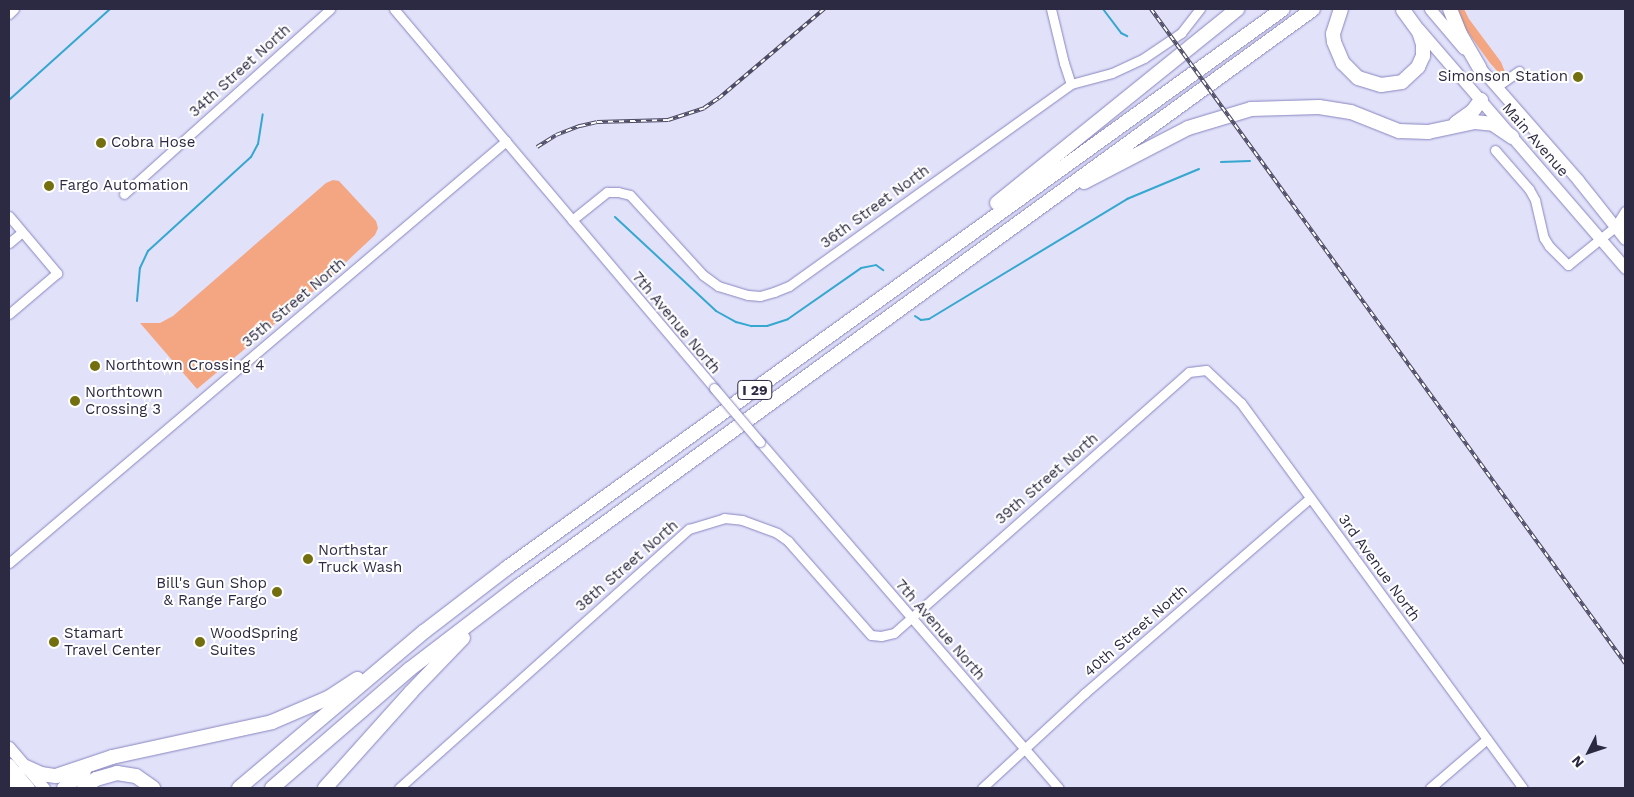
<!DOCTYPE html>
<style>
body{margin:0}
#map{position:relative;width:1634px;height:797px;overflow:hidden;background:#e1e1fa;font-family:"Work Sans",sans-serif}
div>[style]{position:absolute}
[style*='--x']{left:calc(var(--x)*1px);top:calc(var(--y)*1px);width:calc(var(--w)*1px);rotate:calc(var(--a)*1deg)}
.green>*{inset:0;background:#f3a681}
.stream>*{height:2px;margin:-1px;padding:0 1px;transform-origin:1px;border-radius:1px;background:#36a7cf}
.roads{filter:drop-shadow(0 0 1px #8885bf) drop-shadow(0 0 1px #8885bf)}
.minor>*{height:9px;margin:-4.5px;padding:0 4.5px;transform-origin:4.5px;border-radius:4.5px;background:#fff}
.major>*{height:11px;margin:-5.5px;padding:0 5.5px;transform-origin:5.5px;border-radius:5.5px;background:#fff}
.highway>*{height:14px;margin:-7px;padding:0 7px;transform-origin:7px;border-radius:7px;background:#fff}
.rail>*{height:4px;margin-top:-2px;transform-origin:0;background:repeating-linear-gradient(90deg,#fff 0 5.5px,#4d4b64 0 11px);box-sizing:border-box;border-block:1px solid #4d4b64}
.bridges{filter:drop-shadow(0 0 1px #8885bf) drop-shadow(0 0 1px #8885bf)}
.minor-bridge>*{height:9px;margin:-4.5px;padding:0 4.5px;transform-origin:4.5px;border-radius:4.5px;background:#fff}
.dots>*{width:14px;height:14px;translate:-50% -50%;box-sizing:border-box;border:2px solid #fff;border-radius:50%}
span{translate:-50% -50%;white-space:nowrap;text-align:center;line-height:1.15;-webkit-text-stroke:4px #fff;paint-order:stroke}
.shield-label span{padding:1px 4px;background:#fff;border:1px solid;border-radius:4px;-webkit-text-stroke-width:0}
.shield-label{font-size:14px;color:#2c2a42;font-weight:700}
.street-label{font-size:15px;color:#2c2a42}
.poi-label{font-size:15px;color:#2c2a42}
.right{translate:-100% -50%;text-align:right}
.left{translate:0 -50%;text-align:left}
.frame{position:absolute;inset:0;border:10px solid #2c2a42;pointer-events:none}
.north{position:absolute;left:1564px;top:727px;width:50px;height:50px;-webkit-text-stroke:4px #fff;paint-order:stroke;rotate:229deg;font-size:14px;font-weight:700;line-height:20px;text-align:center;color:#2c2a42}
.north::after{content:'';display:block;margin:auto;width:18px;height:22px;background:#2c2a42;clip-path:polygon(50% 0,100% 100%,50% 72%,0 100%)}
</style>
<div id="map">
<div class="green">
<div style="clip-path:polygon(1458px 9px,1464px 9px,1469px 19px,1501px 62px,1505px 72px,1504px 73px,1500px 74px,1490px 63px,1464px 27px)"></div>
<div style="clip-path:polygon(333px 180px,339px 181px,376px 221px,378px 228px,375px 235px,328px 279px,197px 389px,140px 323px,160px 323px,173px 316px,326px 183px)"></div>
</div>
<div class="stream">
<div style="--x:1103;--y:9;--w:30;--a:53"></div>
<div style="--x:1121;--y:33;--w:7;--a:27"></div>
<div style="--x:9;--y:100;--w:136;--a:-42"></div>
<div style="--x:1221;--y:162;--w:29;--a:-2"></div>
<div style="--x:615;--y:217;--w:138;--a:42.9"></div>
<div style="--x:716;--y:311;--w:23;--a:29"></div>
<div style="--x:736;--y:322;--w:16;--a:15"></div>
<div style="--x:751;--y:326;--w:16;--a:0"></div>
<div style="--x:767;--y:326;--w:22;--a:-18"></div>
<div style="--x:788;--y:319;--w:89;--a:-34.9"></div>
<div style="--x:861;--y:268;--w:15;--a:-11"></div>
<div style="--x:876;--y:265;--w:9;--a:36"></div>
<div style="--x:137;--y:301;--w:33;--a:-85"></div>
<div style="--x:140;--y:268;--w:19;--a:-65"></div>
<div style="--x:148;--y:251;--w:139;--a:-42.4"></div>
<div style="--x:251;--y:157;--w:15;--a:-62"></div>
<div style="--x:258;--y:144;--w:30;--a:-81"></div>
<div style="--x:915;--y:316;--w:7;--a:34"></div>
<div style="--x:921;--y:320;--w:8;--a:-7"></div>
<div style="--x:929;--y:319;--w:232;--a:-31.2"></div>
<div style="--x:1127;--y:199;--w:78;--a:-22.6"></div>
</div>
<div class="roads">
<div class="minor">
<div style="--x:394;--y:9;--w:496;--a:49.8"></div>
<div style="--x:1051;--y:9;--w:56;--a:76.5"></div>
<div style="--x:1064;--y:63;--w:22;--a:72"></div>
<div style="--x:9;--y:14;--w:7;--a:-45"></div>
<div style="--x:1496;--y:87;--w:28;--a:-35"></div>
<div style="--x:1495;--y:150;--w:52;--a:48.9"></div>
<div style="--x:1529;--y:189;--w:13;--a:61"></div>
<div style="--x:1535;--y:200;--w:39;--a:77"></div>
<div style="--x:1544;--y:238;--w:9;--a:58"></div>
<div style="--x:1549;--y:246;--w:27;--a:45"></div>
<div style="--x:1568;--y:265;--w:60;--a:-39"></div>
<div style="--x:1615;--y:227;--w:10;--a:-17"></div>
<div style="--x:124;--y:194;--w:277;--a:-41.9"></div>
<div style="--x:9;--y:216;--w:75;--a:49.9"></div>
<div style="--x:57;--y:273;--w:63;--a:139.5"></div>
<div style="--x:572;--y:220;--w:45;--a:-38.7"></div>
<div style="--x:607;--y:192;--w:11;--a:0"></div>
<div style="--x:618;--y:192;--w:12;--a:14"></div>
<div style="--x:630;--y:195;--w:108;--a:47.6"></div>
<div style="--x:703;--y:275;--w:19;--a:36"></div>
<div style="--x:718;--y:286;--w:31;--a:17"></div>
<div style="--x:748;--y:295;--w:12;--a:5"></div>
<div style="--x:760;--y:296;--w:15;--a:-16"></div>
<div style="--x:774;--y:292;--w:16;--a:-22"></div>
<div style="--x:789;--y:286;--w:347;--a:-35.6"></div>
<div style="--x:1071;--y:84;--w:42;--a:-15"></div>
<div style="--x:1112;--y:73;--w:35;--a:-25"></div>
<div style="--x:1144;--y:58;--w:45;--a:-34"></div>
<div style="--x:1181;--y:33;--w:31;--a:-52"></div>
<div style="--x:1615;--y:227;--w:19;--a:-58"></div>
<div style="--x:9;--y:243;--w:17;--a:-40"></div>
<div style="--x:760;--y:442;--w:457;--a:49.2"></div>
<div style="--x:9;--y:563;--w:652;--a:-40.33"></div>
<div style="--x:399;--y:788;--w:389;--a:-41.8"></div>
<div style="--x:689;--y:529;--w:37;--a:-17"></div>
<div style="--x:724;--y:518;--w:18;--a:6"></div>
<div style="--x:742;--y:520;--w:37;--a:20"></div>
<div style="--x:777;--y:533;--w:14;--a:36"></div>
<div style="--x:788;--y:541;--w:125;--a:48.6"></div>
<div style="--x:871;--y:635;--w:10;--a:6"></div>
<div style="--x:881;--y:636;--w:13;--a:-13"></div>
<div style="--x:894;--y:633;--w:394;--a:-41.5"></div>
<div style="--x:1189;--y:372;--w:17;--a:-7"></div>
<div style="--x:1206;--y:370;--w:48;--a:43.3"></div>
<div style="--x:1241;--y:403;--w:477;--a:53.8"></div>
<div style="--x:982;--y:788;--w:140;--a:-42.7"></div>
<div style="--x:1085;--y:693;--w:298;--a:-40.9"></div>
<div style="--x:1430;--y:788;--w:75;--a:-40.7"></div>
</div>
<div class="major">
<div style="--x:1430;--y:9;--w:52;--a:49.6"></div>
<div style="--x:1419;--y:29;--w:316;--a:49.2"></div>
<div style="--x:1474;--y:61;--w:158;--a:48.8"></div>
<div style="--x:1578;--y:180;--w:75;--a:51.5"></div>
<div style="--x:9;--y:747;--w:54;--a:49.5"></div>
<div style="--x:9;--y:764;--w:31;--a:50"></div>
</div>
<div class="highway">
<div style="--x:1341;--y:9;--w:26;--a:108"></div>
<div style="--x:1333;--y:34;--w:8;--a:83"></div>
<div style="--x:1334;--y:42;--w:23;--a:67"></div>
<div style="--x:1343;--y:63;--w:21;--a:45"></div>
<div style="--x:1358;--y:78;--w:24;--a:17"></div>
<div style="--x:1381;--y:85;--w:21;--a:-8"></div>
<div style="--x:1402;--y:82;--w:22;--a:-43"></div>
<div style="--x:1418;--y:67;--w:12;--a:-66"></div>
<div style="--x:1423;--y:56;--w:12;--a:-90"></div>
<div style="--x:1423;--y:44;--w:13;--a:-108"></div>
<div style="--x:1419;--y:32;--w:27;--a:-126"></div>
<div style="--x:1450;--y:9;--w:27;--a:68"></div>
<div style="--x:1460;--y:34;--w:39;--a:60"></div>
<div style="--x:1456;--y:123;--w:19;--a:-35"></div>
<div style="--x:1472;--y:112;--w:15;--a:-53"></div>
<div style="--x:1084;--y:182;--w:117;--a:-27.4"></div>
<div style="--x:1188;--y:128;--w:66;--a:-16.8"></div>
<div style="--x:1251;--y:109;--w:68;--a:-1.7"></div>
<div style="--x:1319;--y:107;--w:32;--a:9"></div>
<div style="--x:1351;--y:112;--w:52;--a:21.6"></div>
<div style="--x:1399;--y:131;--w:29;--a:2"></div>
<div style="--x:1428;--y:132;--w:48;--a:-12"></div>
<div style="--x:1475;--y:122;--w:18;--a:6"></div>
<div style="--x:1493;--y:124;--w:23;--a:34"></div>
<div style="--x:997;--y:203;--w:309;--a:-38.9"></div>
<div style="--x:26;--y:767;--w:17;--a:25"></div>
<div style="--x:41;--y:774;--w:15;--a:8"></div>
<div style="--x:56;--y:776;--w:59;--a:-18.7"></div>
<div style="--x:112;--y:757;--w:164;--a:-12.3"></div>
<div style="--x:272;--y:722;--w:61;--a:-23.2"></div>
<div style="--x:328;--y:698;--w:35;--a:-33"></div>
<div style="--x:9;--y:775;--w:17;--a:50"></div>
<div style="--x:64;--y:788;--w:26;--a:-40"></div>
<div style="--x:84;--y:788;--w:15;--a:-37"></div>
<div style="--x:96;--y:779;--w:22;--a:-16"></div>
<div style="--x:117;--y:773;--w:19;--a:9"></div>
<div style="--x:136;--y:776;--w:21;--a:35"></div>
<div style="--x:239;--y:788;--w:243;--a:-40.2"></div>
<div style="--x:425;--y:631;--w:103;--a:-37.5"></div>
<div style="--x:507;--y:568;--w:956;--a:-35.77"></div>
<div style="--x:272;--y:788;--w:182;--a:-40.8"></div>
<div style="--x:410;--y:669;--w:138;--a:-37.4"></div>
<div style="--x:520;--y:585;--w:980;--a:-35.99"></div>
<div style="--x:325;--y:788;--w:129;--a:-48.1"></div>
<div style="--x:411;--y:692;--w:75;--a:-46.1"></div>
</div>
</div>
<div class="rail">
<div style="--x:1151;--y:9;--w:808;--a:54.07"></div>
<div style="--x:537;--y:147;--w:22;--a:-32"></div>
<div style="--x:556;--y:135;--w:26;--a:-21"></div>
<div style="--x:580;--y:126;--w:17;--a:-13"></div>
<div style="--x:597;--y:122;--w:71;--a:-1.6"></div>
<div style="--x:668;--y:120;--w:38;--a:-18"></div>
<div style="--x:704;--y:108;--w:18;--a:-34"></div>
<div style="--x:719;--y:98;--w:138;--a:-40.3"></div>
</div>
<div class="bridges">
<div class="minor-bridge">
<div style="--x:714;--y:388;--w:71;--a:49.6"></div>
</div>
</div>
<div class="dots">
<div style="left:1578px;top:77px;background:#736e0e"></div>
<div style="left:101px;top:143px;background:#736e0e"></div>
<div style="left:49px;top:186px;background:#736e0e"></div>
<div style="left:95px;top:366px;background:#736e0e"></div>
<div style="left:75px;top:401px;background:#736e0e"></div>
<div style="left:308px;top:559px;background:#736e0e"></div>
<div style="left:277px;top:592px;background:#736e0e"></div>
<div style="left:54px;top:642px;background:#736e0e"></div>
<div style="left:200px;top:642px;background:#736e0e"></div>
</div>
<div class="shield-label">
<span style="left:755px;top:390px">I 29</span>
</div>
<div class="street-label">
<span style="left:240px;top:71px;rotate:-42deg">34th Street North</span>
<span style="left:1535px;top:140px;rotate:49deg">Main Avenue</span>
<span style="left:875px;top:207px;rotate:-36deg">36th Street North</span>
<span style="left:294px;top:303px;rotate:-40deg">35th Street North</span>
<span style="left:676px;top:323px;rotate:50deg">7th Avenue North</span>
<span style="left:1047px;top:479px;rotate:-41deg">39th Street North</span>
<span style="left:627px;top:566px;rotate:-41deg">38th Street North</span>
<span style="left:1379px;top:568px;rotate:54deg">3rd Avenue North</span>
<span style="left:940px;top:630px;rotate:49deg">7th Avenue North</span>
<span style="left:1136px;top:631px;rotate:-41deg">40th Street North</span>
</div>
<div class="poi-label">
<span class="right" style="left:1568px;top:77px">Simonson Station</span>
<span class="left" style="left:111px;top:143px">Cobra Hose</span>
<span class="left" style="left:59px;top:186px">Fargo Automation</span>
<span class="left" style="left:105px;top:366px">Northtown Crossing 4</span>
<span class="left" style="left:85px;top:401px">Northtown<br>Crossing 3</span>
<span class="left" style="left:318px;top:559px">Northstar<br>Truck Wash</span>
<span class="right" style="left:267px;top:592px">Bill's Gun Shop<br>&amp; Range Fargo</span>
<span class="left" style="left:64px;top:642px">Stamart<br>Travel Center</span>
<span class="left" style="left:210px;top:642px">WoodSpring<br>Suites</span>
</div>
<div class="frame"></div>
<div class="north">N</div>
</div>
